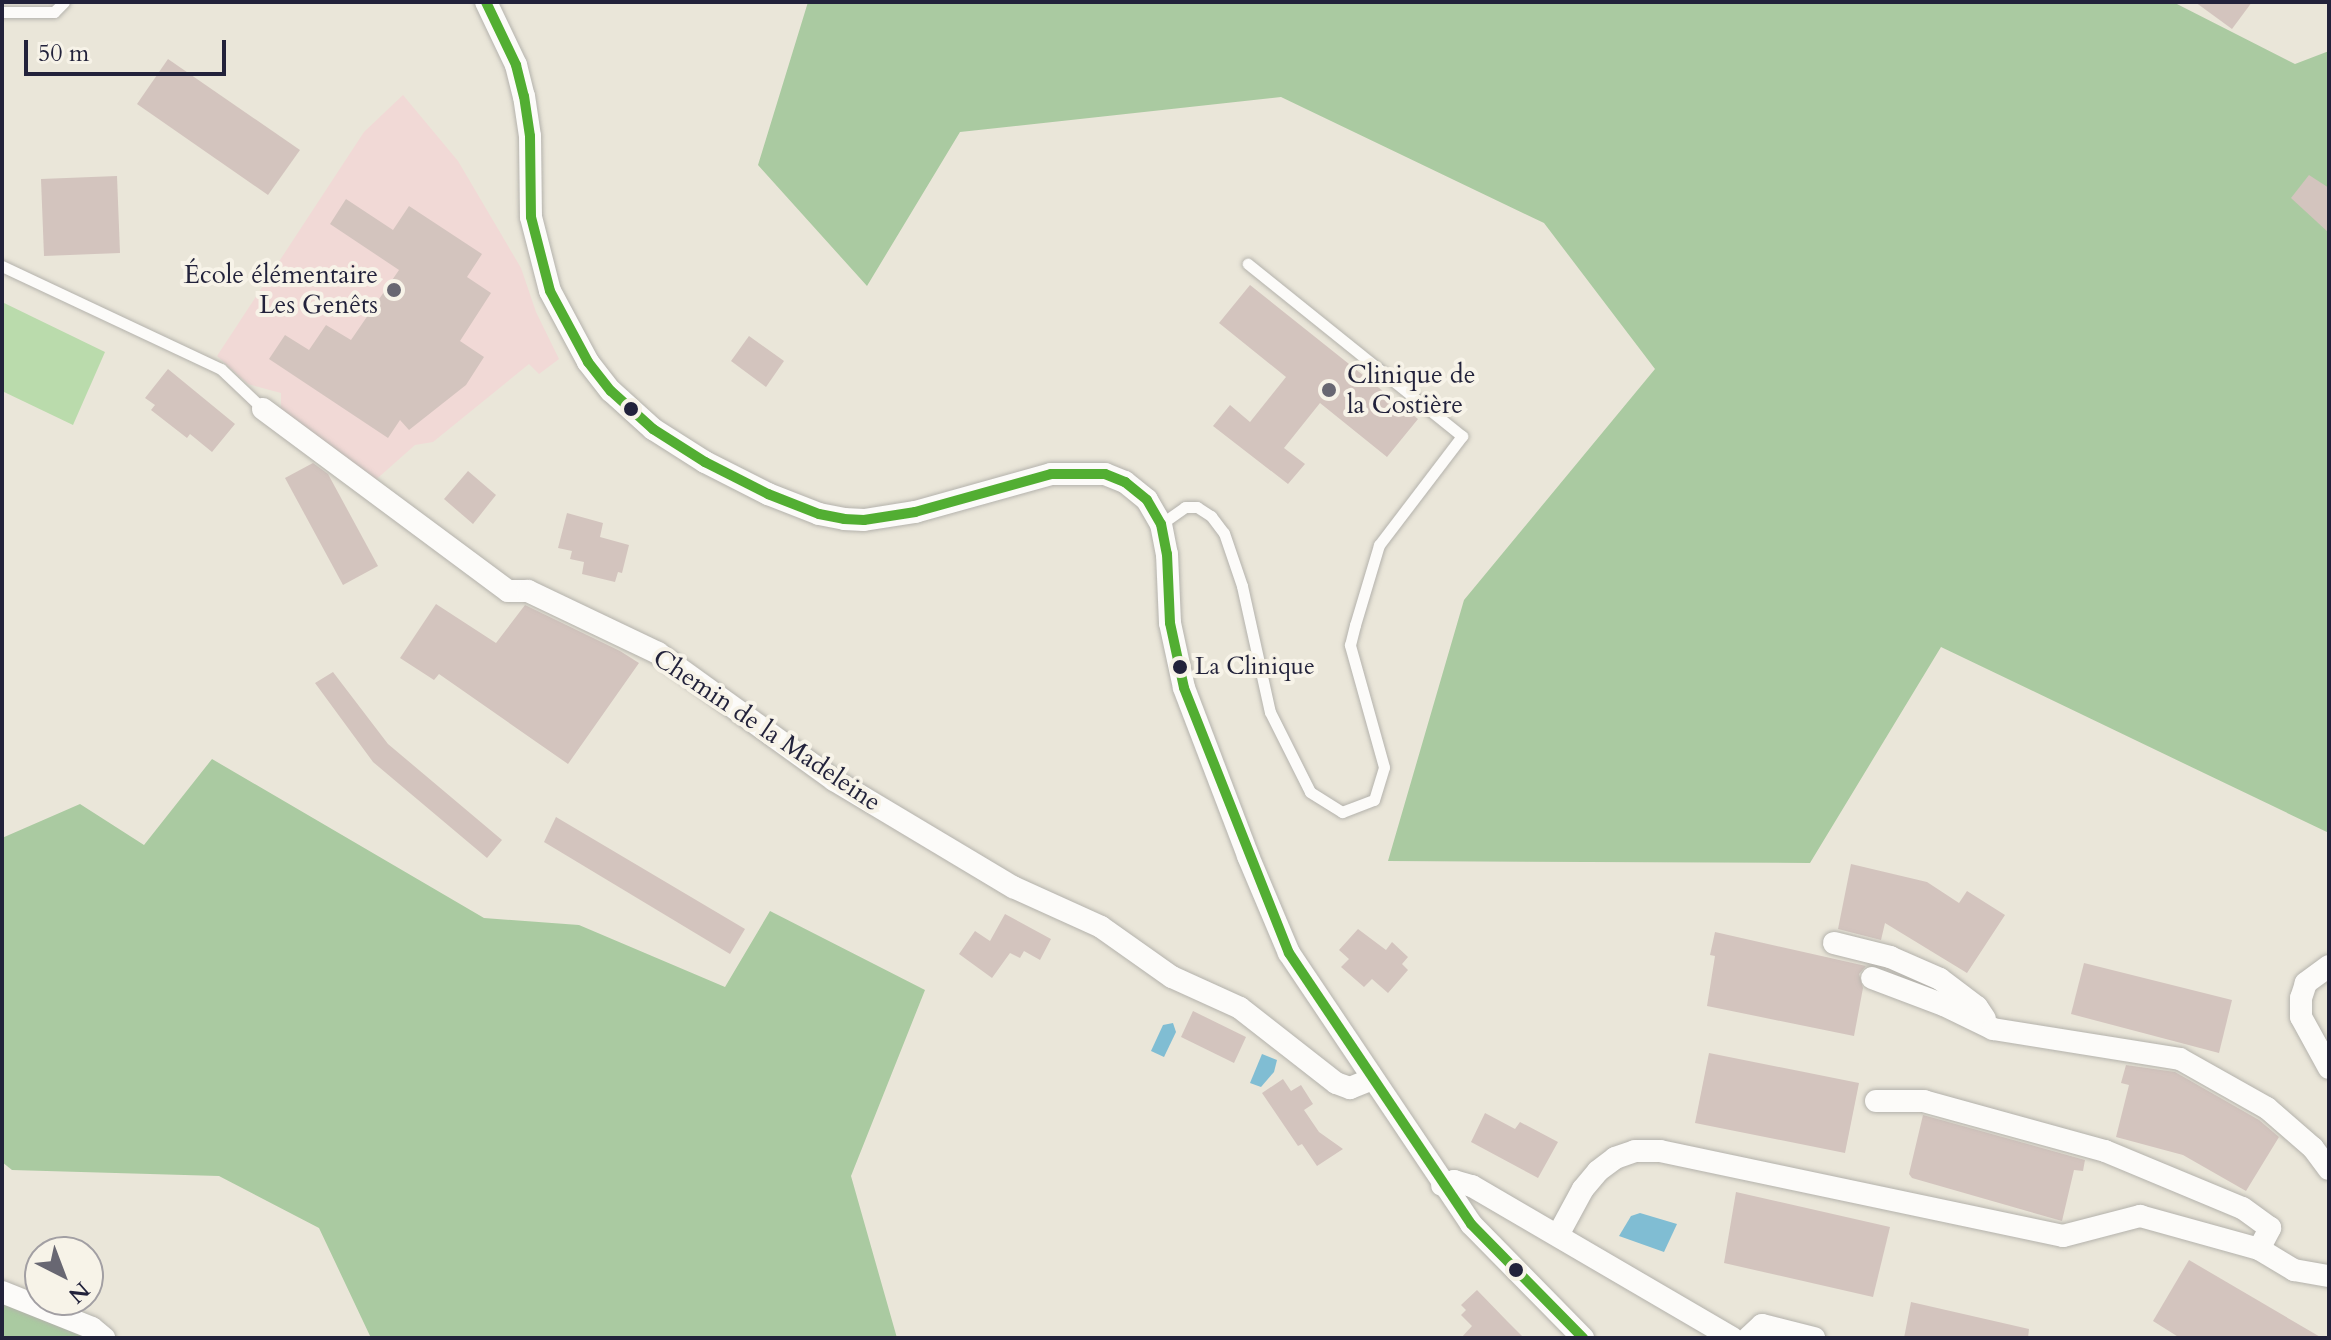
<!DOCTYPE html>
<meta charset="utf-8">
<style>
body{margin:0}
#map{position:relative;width:2331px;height:1340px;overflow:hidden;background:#eae6d9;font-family:Cardo,serif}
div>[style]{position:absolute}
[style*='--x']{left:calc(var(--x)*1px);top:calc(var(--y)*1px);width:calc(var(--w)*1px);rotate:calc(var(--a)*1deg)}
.built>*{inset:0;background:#f1d9d6}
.green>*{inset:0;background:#badbac}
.forest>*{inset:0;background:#aacaa1}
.water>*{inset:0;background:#80bdd3}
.building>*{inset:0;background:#d3c4be}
.roads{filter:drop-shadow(0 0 2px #b4b2ac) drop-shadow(0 0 2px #b4b2ac)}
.lane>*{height:11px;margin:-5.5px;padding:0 5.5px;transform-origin:5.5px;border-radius:5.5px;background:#fcfbf9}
.street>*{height:22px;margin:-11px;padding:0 11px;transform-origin:11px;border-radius:11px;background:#fcfbf9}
.bus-1>*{height:10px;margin:-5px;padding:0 5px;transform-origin:5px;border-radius:5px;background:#52ae32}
.dots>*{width:22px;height:22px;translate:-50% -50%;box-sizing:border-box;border:4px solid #f7f3e8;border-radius:50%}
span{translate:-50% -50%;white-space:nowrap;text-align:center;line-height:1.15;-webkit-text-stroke:8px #f7f3e8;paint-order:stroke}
.bus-label{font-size:24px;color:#22223b}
.left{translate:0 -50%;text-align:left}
.poi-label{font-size:26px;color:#22223b}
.right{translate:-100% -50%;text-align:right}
.street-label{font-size:26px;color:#22223b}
.frame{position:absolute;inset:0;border:4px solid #22223b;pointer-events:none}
.north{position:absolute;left:24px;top:1236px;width:80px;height:80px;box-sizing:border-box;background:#f7f3e8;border:2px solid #a29fa3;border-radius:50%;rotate:138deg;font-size:22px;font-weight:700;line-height:32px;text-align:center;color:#22223b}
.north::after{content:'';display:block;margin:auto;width:28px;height:36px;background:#686772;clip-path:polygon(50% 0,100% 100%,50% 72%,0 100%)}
.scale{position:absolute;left:24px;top:40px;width:202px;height:36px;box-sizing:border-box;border:4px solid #22223b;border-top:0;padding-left:10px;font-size:24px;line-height:28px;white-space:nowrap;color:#22223b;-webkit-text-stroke:6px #f7f3e8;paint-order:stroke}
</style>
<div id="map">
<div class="built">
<div style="clip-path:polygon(403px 95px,458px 161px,521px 268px,536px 312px,559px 359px,539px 374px,529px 364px,433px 442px,415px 445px,371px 484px,281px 409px,281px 393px,248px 384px,217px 356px,364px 132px)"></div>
</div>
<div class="green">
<div style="clip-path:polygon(2px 302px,105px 352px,73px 425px,2px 391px)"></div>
</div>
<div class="forest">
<div style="clip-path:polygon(808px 2px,2173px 2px,2295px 64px,2329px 51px,2329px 833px,1941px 647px,1810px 863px,1388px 861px,1464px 600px,1655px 369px,1544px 223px,1281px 97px,960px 132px,867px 286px,758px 165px)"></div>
<div style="clip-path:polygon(212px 759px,484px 918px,579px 925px,725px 987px,770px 911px,925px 990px,851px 1176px,897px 1338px,371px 1338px,319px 1228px,219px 1176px,12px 1170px,2px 1162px,2px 838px,80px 804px,144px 845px)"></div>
<div style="clip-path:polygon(2px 1292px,104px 1338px,2px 1338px)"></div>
</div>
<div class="water">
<div style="clip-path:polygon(1173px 1023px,1176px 1032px,1164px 1057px,1151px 1051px,1163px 1025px)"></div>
<div style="clip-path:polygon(1262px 1054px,1277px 1060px,1274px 1072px,1261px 1087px,1250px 1083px)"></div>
<div style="clip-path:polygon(1640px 1213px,1677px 1224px,1664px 1252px,1619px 1236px,1631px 1216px)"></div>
</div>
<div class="building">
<div style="clip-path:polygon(2195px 2px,2252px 2px,2232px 29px)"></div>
<div style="clip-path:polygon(168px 59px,300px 150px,268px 195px,137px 104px)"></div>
<div style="clip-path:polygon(2309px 175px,2329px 188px,2329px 233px,2291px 198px)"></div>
<div style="clip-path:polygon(117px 176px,120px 253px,44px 256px,41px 179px)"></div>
<div style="clip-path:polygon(346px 199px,393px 230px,409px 206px,482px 254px,467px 277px,491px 293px,460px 341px,484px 357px,466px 385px,409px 430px,400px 420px,388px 438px,269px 359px,285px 335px,309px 350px,326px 325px,351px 340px,399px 270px,330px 224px)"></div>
<div style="clip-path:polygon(1250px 285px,1418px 419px,1387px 457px,1320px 403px,1284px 448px,1305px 464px,1288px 484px,1213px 426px,1230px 405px,1250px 422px,1286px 377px,1219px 323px)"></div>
<div style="clip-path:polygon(749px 336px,784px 361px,766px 387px,731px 361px)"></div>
<div style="clip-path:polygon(168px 369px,235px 424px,212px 452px,190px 434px,187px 438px,151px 410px,155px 405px,145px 398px)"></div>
<div style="clip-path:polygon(313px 463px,328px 474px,378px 566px,343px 585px,285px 478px)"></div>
<div style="clip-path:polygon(468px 471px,496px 495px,473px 524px,444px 499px)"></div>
<div style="clip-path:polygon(567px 513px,603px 523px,600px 537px,629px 545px,622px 573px,618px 572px,615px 582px,582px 574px,584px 562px,570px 559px,572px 551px,558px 548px)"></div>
<div style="clip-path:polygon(436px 604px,496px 643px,525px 605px,620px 651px,639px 663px,568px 764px,439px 674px,434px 680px,400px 658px)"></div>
<div style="clip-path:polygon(333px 672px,388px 744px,502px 840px,487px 858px,373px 762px,315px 683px)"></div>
<div style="clip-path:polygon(556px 817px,745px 929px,730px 954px,544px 842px)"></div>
<div style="clip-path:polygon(1851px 864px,1927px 882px,1959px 903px,1967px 891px,2005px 915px,1967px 973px,1885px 923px,1881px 940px,1838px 929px)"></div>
<div style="clip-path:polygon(1005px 914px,1051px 939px,1040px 960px,1024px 951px,1020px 958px,1010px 953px,992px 978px,959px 954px,975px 931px,990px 941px)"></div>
<div style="clip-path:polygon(1358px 929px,1386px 950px,1392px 942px,1408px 957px,1402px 964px,1408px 970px,1388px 993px,1372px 979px,1364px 987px,1341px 967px,1349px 959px,1339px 950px)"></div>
<div style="clip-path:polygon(1715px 932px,1866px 966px,1859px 974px,1863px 988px,1854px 1036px,1707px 1006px,1715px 956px,1710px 955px)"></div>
<div style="clip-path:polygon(2084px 963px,2232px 1000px,2219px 1053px,2071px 1014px)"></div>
<div style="clip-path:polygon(1193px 1011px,1246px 1037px,1234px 1063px,1181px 1037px)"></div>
<div style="clip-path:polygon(1709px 1053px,1859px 1083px,1845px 1153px,1695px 1123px)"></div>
<div style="clip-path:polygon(2126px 1065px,2175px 1072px,2259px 1120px,2279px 1137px,2246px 1191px,2183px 1155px,2116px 1137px,2129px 1085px,2121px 1083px)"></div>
<div style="clip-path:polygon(1283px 1079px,1291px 1091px,1301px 1085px,1313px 1104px,1304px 1110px,1319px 1132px,1343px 1149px,1317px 1166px,1302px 1144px,1298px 1146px,1262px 1093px)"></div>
<div style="clip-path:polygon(1485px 1113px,1515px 1129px,1520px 1122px,1558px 1142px,1538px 1178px,1471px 1142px)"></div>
<div style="clip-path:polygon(1923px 1115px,2085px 1160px,2083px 1171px,2074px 1170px,2062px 1221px,1912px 1178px,1909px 1174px)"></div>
<div style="clip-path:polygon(1736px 1192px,1890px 1227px,1873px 1297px,1724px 1263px)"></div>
<div style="clip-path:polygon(2189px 1260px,2322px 1338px,2180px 1338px,2153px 1321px)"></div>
<div style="clip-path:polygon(1477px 1290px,1507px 1321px,1524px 1338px,1461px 1338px,1472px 1326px,1461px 1315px,1466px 1310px,1461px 1305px)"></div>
<div style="clip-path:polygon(1911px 1302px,2029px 1329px,2028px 1338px,1904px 1338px)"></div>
</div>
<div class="roads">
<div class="lane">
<div style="--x:2;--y:12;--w:52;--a:0"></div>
<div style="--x:54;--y:12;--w:14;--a:-45"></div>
<div style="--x:2;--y:266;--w:242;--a:25.2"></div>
<div style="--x:221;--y:369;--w:58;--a:43.6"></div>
<div style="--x:1161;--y:524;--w:29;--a:-35"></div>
<div style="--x:1185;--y:507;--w:12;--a:0"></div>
<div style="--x:1197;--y:507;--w:17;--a:33"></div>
<div style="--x:1211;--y:516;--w:21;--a:53"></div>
<div style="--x:1224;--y:533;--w:56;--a:71.2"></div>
<div style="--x:1242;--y:586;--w:129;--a:77.5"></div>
<div style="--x:1270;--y:712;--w:89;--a:63.4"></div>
<div style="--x:1310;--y:792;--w:38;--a:32"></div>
<div style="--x:1342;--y:812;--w:34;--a:-21"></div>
<div style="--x:1374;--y:800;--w:34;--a:-73"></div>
<div style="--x:1384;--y:767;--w:127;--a:-105.6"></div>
<div style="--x:1350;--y:645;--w:21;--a:-76"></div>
<div style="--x:1355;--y:625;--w:84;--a:-73.3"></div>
<div style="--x:1379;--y:545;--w:137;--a:-52.7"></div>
<div style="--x:1462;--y:436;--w:275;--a:-141.2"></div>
</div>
<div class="street">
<div style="--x:486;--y:2;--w:70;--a:64.5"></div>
<div style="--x:516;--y:65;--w:32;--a:76"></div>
<div style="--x:524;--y:96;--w:40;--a:81.5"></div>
<div style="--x:530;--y:136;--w:81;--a:89.3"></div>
<div style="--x:531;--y:217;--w:76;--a:75.6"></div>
<div style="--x:550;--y:291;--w:81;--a:61.8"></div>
<div style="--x:588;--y:362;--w:37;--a:52"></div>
<div style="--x:611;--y:391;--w:57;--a:42.1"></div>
<div style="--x:653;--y:429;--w:62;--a:32.4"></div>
<div style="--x:705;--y:462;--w:71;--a:26.9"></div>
<div style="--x:768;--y:494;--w:55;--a:21.4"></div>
<div style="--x:819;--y:514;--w:25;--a:11"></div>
<div style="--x:844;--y:519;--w:20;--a:3"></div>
<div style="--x:864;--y:520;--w:52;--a:-8.9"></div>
<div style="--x:915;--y:512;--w:141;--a:-15.6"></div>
<div style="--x:1051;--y:474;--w:54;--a:0"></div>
<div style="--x:1105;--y:474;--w:22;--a:22"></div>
<div style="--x:1125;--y:482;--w:28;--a:39"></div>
<div style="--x:1147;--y:500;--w:28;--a:60"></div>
<div style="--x:1161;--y:524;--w:31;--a:79"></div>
<div style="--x:1167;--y:554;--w:69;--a:87.5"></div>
<div style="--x:1170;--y:623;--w:66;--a:77.8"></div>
<div style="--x:1184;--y:688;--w:180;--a:69.1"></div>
<div style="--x:1248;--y:856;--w:105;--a:67.1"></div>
<div style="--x:1289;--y:953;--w:326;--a:56.1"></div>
<div style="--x:1471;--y:1224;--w:160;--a:45.5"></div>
<div style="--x:263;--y:409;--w:305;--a:36.6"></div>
<div style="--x:508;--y:591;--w:20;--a:0"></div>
<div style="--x:528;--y:591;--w:144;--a:25.5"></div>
<div style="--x:658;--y:653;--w:217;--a:35.8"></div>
<div style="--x:834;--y:780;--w:209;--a:30.9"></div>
<div style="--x:1013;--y:887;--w:97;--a:24.4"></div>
<div style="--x:1101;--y:927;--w:87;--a:35.2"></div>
<div style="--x:1172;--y:977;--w:75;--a:24.5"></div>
<div style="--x:1240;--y:1008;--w:122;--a:38"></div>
<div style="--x:1336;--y:1083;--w:15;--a:20"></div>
<div style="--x:1350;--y:1088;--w:24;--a:-22"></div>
<div style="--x:1834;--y:943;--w:58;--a:14"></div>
<div style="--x:1890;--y:957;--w:55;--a:23.7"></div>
<div style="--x:1940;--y:979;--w:46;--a:37.1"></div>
<div style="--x:1977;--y:1007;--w:14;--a:56"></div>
<div style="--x:2329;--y:966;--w:29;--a:144"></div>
<div style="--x:2306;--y:983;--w:16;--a:108"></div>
<div style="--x:2301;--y:998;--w:19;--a:90"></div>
<div style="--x:2301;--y:1017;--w:58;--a:61.2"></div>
<div style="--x:1872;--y:978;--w:77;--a:20.6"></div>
<div style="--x:1944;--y:1005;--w:55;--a:26.1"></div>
<div style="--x:1993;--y:1029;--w:189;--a:9.1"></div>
<div style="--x:2180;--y:1059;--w:100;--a:29.4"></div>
<div style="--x:2267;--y:1108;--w:61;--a:41"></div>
<div style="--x:2313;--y:1148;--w:26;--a:53"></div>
<div style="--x:1442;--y:1185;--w:13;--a:-18"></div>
<div style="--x:1454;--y:1181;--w:19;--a:16"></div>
<div style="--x:1472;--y:1186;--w:301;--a:30.3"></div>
<div style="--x:1558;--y:1235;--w:52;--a:-61.5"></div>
<div style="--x:1583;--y:1189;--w:23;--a:-50"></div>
<div style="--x:1598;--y:1171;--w:21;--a:-37"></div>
<div style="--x:1615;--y:1158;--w:21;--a:-19"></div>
<div style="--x:1635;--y:1151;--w:25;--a:0"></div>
<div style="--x:1660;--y:1151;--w:412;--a:11.9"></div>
<div style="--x:2063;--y:1236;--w:80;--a:-14.6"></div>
<div style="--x:2140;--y:1216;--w:123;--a:15.5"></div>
<div style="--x:2259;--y:1249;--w:24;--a:-62"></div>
<div style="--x:2270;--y:1228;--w:34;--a:-144"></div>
<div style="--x:2242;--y:1208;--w:148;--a:-157.4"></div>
<div style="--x:2105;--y:1151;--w:188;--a:-164.6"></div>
<div style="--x:1924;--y:1101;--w:48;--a:180"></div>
<div style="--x:2259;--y:1249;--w:41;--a:31"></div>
<div style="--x:2294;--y:1270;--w:36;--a:10"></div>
<div style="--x:2;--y:1292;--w:97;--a:21.8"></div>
<div style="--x:92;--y:1328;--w:16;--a:40"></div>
<div style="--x:1748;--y:1338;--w:19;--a:-43"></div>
<div style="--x:1762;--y:1325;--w:54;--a:14"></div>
</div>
</div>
<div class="bus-1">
<div style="--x:486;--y:2;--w:70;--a:64.5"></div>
<div style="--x:516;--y:65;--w:32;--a:76"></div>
<div style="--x:524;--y:96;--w:40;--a:81.5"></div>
<div style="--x:530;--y:136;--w:81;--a:89.3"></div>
<div style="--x:531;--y:217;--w:76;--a:75.6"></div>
<div style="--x:550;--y:291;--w:81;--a:61.8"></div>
<div style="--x:588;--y:362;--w:37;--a:52"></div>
<div style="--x:611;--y:391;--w:57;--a:42.1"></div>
<div style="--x:653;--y:429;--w:62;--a:32.4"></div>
<div style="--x:705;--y:462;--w:71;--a:26.9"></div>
<div style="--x:768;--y:494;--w:55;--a:21.4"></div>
<div style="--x:819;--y:514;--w:25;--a:11"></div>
<div style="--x:844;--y:519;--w:20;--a:3"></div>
<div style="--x:864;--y:520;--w:52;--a:-8.9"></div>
<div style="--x:915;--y:512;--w:141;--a:-15.6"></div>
<div style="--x:1051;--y:474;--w:54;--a:0"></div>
<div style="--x:1105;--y:474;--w:22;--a:22"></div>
<div style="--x:1125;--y:482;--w:28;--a:39"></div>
<div style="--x:1147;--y:500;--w:28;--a:60"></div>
<div style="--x:1161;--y:524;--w:31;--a:79"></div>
<div style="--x:1167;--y:554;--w:69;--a:87.5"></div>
<div style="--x:1170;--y:623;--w:66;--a:77.8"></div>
<div style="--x:1184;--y:688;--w:285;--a:68.4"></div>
<div style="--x:1289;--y:953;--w:326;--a:56.1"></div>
<div style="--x:1471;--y:1224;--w:160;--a:45.5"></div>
</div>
<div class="dots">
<div style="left:394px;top:290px;background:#686772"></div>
<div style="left:1329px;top:390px;background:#686772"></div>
<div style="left:631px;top:409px;background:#22223b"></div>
<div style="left:1180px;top:667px;background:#22223b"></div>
<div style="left:1516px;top:1270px;background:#22223b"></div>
</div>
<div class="bus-label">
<span class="left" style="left:1195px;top:667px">La Clinique</span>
</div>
<div class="poi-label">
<span class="right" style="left:378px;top:290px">École élémentaire<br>Les Genêts</span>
<span class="left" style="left:1347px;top:390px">Clinique de<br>la Costière</span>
</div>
<div class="street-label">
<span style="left:767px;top:730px;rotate:34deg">Chemin de la Madeleine</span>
</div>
<div class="frame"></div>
<div class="north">N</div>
<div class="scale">50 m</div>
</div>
